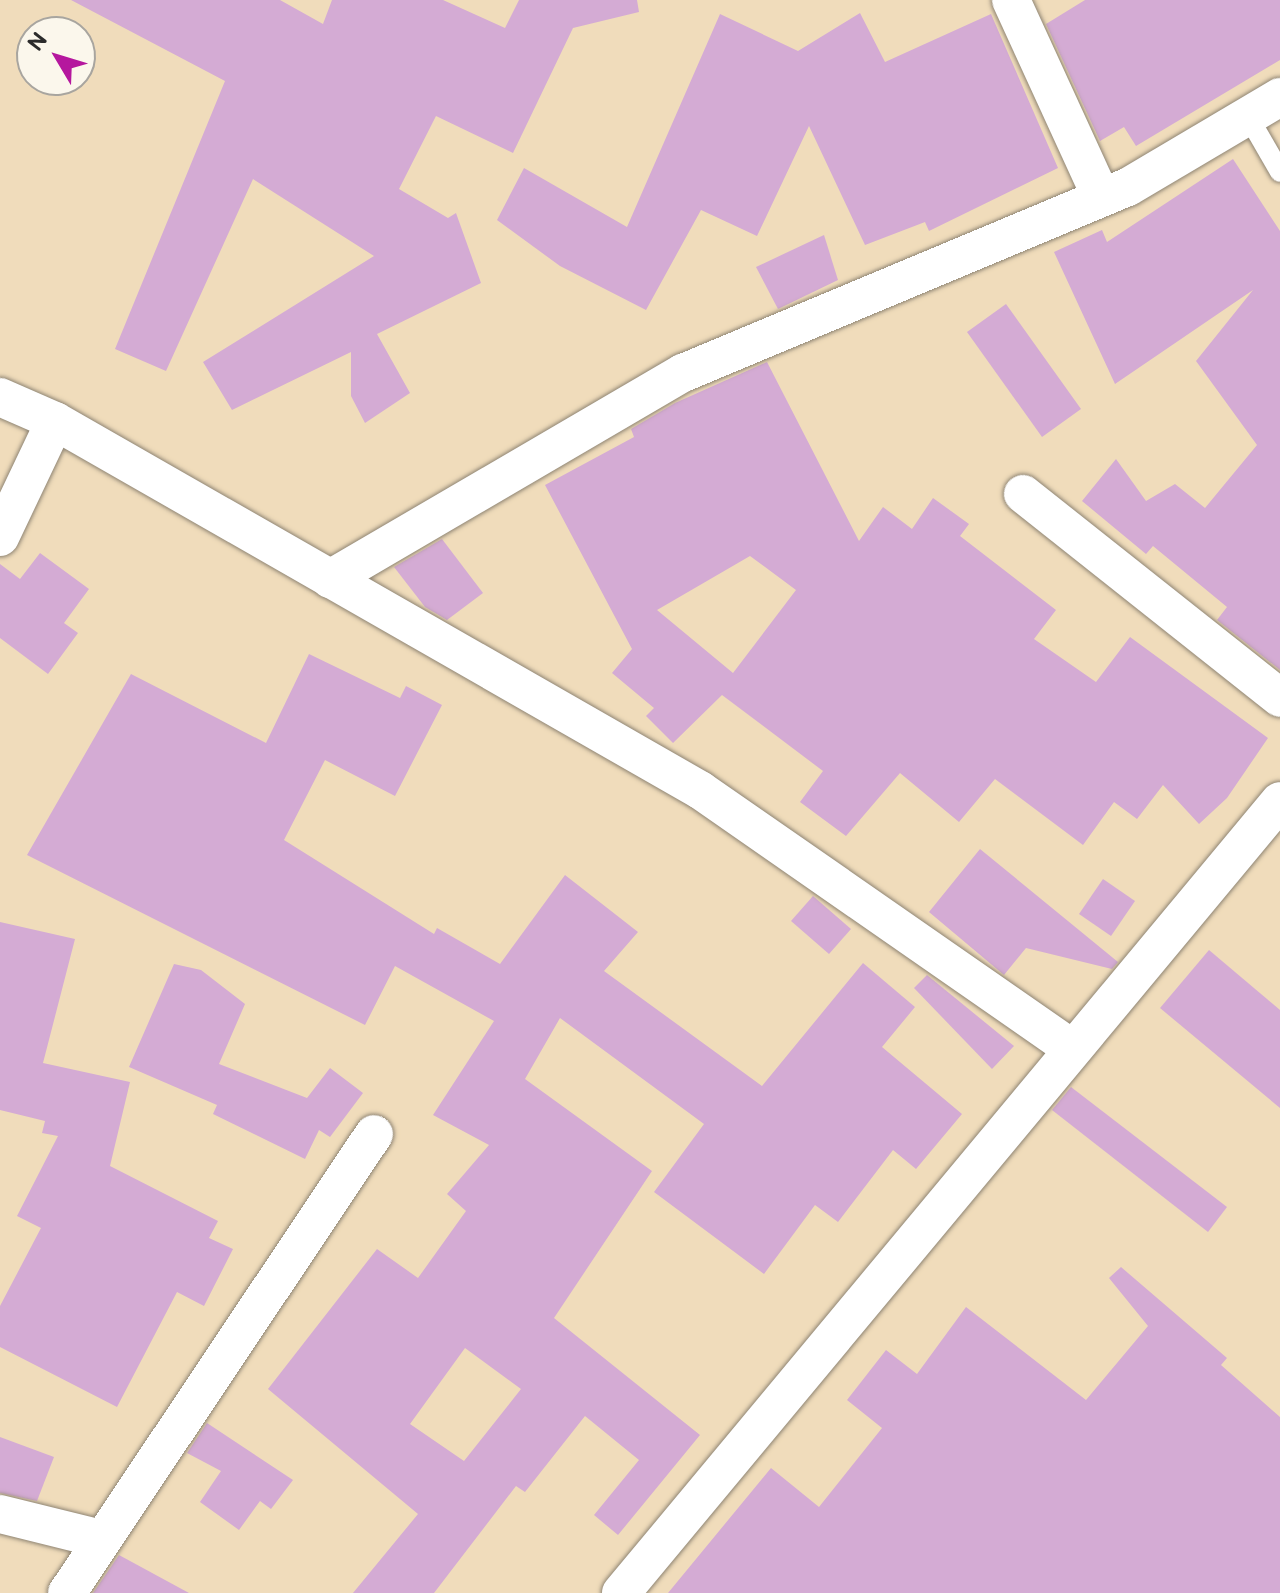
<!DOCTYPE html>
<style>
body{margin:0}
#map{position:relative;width:1280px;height:1593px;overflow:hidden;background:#f0dcbb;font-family:"Balsamiq Sans",sans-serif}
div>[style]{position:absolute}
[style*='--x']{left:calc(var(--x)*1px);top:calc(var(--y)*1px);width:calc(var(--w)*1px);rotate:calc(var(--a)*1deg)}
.building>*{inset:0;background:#d4abd4}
.roads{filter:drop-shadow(0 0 2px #8e8473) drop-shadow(0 0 2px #8e8473)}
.service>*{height:20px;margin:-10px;padding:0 10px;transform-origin:10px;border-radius:10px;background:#fff}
.minor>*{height:38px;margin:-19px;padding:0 19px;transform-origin:19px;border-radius:19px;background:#fff}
span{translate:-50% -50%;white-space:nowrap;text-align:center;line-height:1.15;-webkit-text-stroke:6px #fbf7ec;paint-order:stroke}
.north{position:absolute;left:16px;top:16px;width:80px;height:80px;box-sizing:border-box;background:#fbf7ec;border:2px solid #a8a59f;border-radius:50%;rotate:308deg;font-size:22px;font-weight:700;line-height:32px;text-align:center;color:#2b2b2b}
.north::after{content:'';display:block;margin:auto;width:28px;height:36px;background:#b5179e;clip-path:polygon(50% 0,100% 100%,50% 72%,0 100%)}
</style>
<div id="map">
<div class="building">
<div style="clip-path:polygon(71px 0,280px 0,323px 24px,332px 0,443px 0,505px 28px,519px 0,637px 0,639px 12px,573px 28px,513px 153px,436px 116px,399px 189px,448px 218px,456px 213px,481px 283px,377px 334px,410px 393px,365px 423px,351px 396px,351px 352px,232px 410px,203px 362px,374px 256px,253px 179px,166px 371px,115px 349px,225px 81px)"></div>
<div style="clip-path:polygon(1085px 0,1280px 0,1280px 60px,1136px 146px,1124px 127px,1100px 141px,1046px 24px)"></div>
<div style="clip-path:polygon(860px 13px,885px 62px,991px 14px,1058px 168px,929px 231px,925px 222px,865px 245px,809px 126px,757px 236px,701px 210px,646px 310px,560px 266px,497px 220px,524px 168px,627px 227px,720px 14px,798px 51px)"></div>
<div style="clip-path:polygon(1233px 159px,1280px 231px,1280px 670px,1217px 620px,1227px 607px,1153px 546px,1146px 554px,1082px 501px,1116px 459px,1146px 501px,1175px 484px,1205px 508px,1257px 445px,1196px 361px,1253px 290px,1115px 384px,1054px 252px,1102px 230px,1107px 242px)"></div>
<div style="clip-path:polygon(824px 235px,838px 280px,778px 309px,756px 267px)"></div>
<div style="clip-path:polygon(1006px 304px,1081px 409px,1042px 437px,967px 332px)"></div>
<div style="clip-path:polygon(evenodd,767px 362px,859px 541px,883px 507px,912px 529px,933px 498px,969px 524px,960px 536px,1056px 610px,1034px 639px,1096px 682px,1130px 637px,1268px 738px,1227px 798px,1199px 824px,1163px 785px,1137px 819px,1114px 802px,1083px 845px,995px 779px,959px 822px,900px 773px,846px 836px,800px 802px,823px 771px,722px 695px,673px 743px,646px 716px,654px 708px,612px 673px,632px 649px,545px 485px,634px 437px,631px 429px,675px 403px,767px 362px,750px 556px,796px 590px,733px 673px,657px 610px,750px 556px)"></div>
<div style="clip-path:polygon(442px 539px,483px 593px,447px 620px,425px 607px,394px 567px)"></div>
<div style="clip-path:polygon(40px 553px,89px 589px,64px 623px,78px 633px,48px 674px,0 638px,0 564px,20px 579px)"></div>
<div style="clip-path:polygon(evenodd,309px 654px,400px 698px,406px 686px,442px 705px,395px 796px,325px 760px,284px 840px,434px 934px,437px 928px,500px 964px,565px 875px,638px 932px,604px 971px,762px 1086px,863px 963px,915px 1007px,882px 1047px,962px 1114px,916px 1169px,893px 1150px,838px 1222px,815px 1205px,764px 1274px,654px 1192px,704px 1124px,560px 1018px,525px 1079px,652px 1171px,554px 1318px,700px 1435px,618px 1535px,594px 1515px,639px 1460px,585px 1416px,525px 1492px,516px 1486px,434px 1593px,353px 1593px,418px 1514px,268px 1389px,377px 1249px,418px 1278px,466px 1211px,447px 1194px,489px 1145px,433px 1115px,494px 1021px,395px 966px,365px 1025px,27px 855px,131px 674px,266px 743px,309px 654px,465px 1348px,521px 1389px,464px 1461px,410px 1424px,465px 1348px)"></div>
<div style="clip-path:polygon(980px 849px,1118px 962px,1112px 969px,1026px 948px,1004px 975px,929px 912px)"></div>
<div style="clip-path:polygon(1103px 879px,1135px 901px,1111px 936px,1079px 914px)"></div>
<div style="clip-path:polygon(813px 896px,851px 929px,829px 954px,791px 921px)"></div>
<div style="clip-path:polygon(0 922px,75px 939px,43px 1063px,130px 1082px,110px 1166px,218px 1221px,209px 1238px,233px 1249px,204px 1306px,177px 1292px,117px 1407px,0 1347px,0 1306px,41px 1228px,17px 1216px,58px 1136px,42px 1133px,45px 1121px,0 1110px)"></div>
<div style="clip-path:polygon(1209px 950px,1280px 1010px,1280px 1108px,1160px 1008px)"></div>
<div style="clip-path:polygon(174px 964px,201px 970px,245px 1004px,219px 1064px,307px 1098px,330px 1068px,363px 1093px,330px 1137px,319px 1130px,305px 1159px,213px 1114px,217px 1105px,129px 1067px)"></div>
<div style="clip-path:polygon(927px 975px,1014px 1046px,992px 1069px,914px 988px)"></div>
<div style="clip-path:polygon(1071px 1087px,1227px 1207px,1208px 1232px,1052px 1110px)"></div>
<div style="clip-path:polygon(1121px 1267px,1227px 1358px,1221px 1365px,1280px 1417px,1280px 1593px,668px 1593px,771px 1468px,819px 1507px,882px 1428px,847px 1400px,886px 1350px,917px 1374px,966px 1307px,1086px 1400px,1148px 1326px,1109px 1278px)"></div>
<div style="clip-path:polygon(207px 1423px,293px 1480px,271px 1509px,260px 1501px,239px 1530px,200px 1502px,221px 1471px,187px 1453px)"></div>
<div style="clip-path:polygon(0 1437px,54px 1457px,37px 1501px,0 1493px)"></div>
<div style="clip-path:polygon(119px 1555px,189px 1593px,93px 1593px)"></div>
</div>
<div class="roads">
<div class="service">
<div style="--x:1246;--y:113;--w:68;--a:60"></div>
</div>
<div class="minor">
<div style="--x:1011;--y:0;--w:217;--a:65.4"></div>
<div style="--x:0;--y:397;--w:60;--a:23.6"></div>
<div style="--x:55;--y:421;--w:743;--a:29.77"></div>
<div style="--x:700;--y:790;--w:453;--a:34.8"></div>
<div style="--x:1023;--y:494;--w:328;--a:38.4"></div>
<div style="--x:0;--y:537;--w:128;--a:-64.6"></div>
<div style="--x:330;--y:579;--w:409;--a:-30.3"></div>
<div style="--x:683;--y:373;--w:482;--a:-22.7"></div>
<div style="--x:1128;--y:187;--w:177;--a:-30.6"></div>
<div style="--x:0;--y:1514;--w:104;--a:13.9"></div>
<div style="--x:67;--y:1593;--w:552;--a:-56.22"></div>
<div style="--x:621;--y:1593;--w:1030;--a:-50.24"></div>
</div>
</div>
<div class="north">N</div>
</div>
